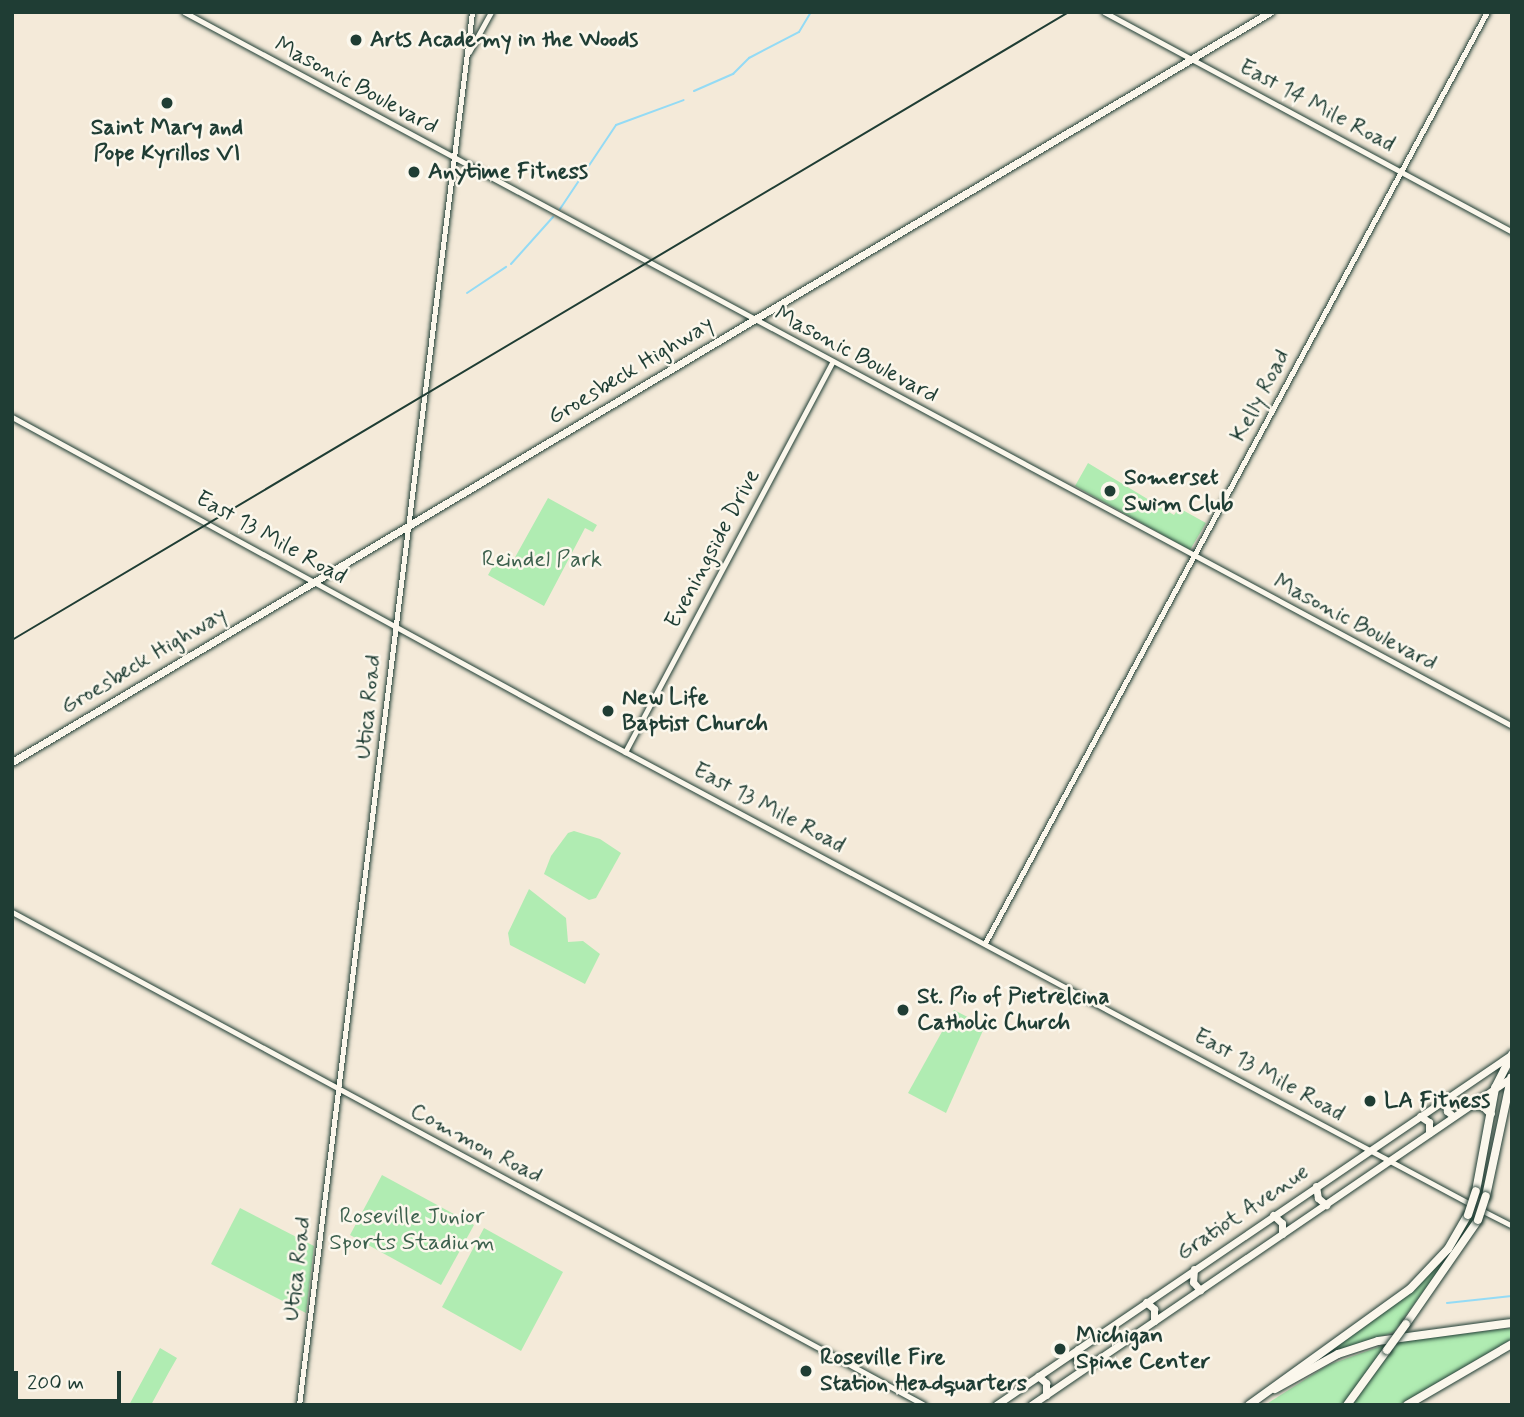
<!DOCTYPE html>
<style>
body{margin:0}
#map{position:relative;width:1524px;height:1417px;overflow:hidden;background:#f4ead9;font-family:Mynerve,sans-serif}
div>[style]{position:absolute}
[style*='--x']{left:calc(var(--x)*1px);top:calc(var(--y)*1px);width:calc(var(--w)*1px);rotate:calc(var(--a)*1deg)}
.green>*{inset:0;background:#b0ecb2}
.stream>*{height:2px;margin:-1px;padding:0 1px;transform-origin:1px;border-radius:1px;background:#94dbf5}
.roads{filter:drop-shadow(0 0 2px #1f3d34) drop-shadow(0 0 2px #1f3d34)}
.secondary>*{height:5px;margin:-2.5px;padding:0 2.5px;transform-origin:2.5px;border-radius:2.5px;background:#fbf7ec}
.primary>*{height:7px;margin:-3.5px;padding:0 3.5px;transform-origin:3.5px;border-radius:3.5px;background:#fbf7ec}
.highway>*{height:8px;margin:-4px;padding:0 4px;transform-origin:4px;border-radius:4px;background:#fbf7ec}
.rail>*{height:2px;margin:-1px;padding:0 1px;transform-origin:1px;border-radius:1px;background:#1f3d34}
.bridges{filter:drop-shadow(0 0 2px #1f3d34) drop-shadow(0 0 2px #1f3d34)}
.highway-bridge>*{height:8px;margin:-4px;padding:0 4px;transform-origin:4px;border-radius:4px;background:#fbf7ec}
.dots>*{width:19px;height:19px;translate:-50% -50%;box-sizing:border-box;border:4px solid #fbf7ec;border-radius:50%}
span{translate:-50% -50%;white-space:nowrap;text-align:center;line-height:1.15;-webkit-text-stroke:5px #fbf7ec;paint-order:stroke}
.poi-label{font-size:23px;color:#1f3d34;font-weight:700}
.left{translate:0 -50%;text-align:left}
.street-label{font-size:23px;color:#1f3d34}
.park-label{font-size:23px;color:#3c604d}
.frame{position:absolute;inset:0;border:14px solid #1f3d34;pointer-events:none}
.scale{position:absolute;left:14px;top:1371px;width:107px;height:32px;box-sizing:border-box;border:4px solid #1f3d34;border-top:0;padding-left:9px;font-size:21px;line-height:24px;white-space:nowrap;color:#1f3d34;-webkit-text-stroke:5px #fbf7ec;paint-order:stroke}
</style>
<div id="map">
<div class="green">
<div style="clip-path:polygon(1088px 463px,1174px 515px,1179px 508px,1206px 523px,1190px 550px,1075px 486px)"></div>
<div style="clip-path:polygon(548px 498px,597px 525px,593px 532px,585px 528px,544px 606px,488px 575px,500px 554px,513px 561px)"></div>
<div style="clip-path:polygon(574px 831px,600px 839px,621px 853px,596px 898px,589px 900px,544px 874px,551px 856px,568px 833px)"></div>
<div style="clip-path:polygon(529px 889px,566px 918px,568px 942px,583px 941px,600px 954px,585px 984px,510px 945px,508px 933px)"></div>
<div style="clip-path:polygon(954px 1010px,985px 1026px,946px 1113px,908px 1093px)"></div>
<div style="clip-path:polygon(382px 1175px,474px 1225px,441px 1285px,350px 1235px)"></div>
<div style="clip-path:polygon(240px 1208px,314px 1246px,306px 1313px,211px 1264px)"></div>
<div style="clip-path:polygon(1471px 1216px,1474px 1218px,1468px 1229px,1394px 1332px,1323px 1356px,1412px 1292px,1455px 1244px)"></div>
<div style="clip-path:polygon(484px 1228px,563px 1272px,521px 1351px,442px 1307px)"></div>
<div style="clip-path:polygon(1512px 1328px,1512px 1339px,1399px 1405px,1352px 1405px,1399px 1341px)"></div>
<div style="clip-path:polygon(1387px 1344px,1343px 1405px,1265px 1405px,1328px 1365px)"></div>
<div style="clip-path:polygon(160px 1348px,177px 1358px,169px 1372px,151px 1405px,129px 1405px)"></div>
</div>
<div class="stream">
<div style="--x:694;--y:91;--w:43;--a:-23.6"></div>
<div style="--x:733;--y:74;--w:23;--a:-45"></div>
<div style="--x:749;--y:58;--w:56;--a:-27.5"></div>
<div style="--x:799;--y:32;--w:23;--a:-59"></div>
<div style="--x:560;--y:209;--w:101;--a:-56.3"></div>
<div style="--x:616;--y:125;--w:72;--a:-20.2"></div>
<div style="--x:511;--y:264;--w:63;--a:-48.2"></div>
<div style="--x:467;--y:293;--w:47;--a:-33.7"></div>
<div style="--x:1447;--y:1303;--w:65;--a:-6.1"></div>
</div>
<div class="roads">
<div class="secondary">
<div style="--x:184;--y:12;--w:1508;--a:28.26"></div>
<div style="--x:1104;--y:12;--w:464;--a:28.3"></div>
<div style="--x:469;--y:52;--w:46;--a:-61.2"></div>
<div style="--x:12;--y:417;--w:669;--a:28.67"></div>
<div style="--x:599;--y:738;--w:990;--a:28.14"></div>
<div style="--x:625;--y:752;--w:442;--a:-62"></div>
<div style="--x:12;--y:912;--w:1037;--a:28.39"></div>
<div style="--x:985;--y:943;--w:1058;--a:-61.67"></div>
<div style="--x:1481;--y:1210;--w:35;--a:27"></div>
<div style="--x:12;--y:1404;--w:2;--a:27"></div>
<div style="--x:299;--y:1405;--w:1404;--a:-82.92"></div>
</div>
<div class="primary">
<div style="--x:12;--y:762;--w:1465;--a:-30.8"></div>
<div style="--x:1446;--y:1098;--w:13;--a:86"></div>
<div style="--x:1447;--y:1111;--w:8;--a:40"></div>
<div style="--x:1420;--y:1116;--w:11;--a:34"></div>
<div style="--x:1429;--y:1122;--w:11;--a:90"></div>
<div style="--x:1316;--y:1186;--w:12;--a:81"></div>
<div style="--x:1318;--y:1198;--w:11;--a:41"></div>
<div style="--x:1273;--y:1215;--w:12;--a:42"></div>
<div style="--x:1282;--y:1223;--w:11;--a:90"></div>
<div style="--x:1194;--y:1269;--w:13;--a:94"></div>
<div style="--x:1193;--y:1282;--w:11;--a:49"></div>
<div style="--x:1146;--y:1302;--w:11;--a:41"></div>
<div style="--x:1154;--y:1309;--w:12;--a:90"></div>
<div style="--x:1078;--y:1349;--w:13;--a:94"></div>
<div style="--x:1077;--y:1362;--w:9;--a:41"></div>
<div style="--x:1038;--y:1376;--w:11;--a:41"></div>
<div style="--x:1046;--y:1383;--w:12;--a:90"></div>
<div style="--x:996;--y:1405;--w:624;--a:-34.22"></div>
<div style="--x:1031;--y:1405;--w:582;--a:-34.29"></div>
</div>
<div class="highway">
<div style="--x:1470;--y:1105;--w:13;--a:4"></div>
<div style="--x:1483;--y:1106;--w:11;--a:45"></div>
<div style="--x:1476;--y:1191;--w:105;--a:-79.5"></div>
<div style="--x:1495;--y:1088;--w:38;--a:-63"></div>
<div style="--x:1486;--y:1196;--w:121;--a:-78"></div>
<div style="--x:1406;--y:1324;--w:126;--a:-55.3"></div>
<div style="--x:1275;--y:1389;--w:72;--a:-29.1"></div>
<div style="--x:1338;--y:1354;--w:42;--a:-18"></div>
<div style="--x:1378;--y:1341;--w:135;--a:-7.7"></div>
<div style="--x:1249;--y:1405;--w:198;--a:-35.8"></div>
<div style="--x:1410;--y:1289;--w:55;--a:-46.5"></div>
<div style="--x:1448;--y:1249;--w:39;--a:-60"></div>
<div style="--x:1347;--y:1405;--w:68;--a:-54"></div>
<div style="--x:1407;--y:1405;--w:121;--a:-30.2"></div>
</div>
</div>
<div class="rail">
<div style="--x:12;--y:640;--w:1229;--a:-30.72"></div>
</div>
<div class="bridges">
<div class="highway-bridge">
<div style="--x:1468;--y:1215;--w:25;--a:-72"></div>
<div style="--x:1478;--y:1220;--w:25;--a:-72"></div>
<div style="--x:1387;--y:1350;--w:32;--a:-54"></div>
</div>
</div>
<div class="dots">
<div style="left:356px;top:40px;background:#1f3d34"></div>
<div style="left:167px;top:103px;background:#1f3d34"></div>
<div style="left:414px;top:172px;background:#1f3d34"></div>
<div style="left:1110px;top:491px;background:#1f3d34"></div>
<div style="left:608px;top:711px;background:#1f3d34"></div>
<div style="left:903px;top:1010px;background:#1f3d34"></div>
<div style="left:1370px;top:1101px;background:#1f3d34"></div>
<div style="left:1060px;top:1349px;background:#1f3d34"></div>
<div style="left:806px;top:1371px;background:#1f3d34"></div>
</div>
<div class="poi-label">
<span class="left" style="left:370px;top:40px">Arts Academy in the Woods</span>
<span style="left:167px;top:141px">Saint Mary and<br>Pope Kyrillos VI</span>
<span class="left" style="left:428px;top:172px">Anytime Fitness</span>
<span class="left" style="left:1124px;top:491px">Somerset<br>Swim Club</span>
<span class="left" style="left:622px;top:711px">New Life<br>Baptist Church</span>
<span class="left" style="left:917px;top:1010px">St. Pio of Pietrelcina<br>Catholic Church</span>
<span class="left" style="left:1384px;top:1101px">LA Fitness</span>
<span class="left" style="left:1076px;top:1349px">Michigan<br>Spine Center</span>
<span class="left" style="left:820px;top:1371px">Roseville Fire<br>Station Headquarters</span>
</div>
<div class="street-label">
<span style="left:356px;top:86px;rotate:28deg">Masonic Boulevard</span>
<span style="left:1317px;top:106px;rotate:28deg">East 14 Mile Road</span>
<span style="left:856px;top:355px;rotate:28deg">Masonic Boulevard</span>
<span style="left:631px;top:371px;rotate:-31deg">Groesbeck Highway</span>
<span style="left:1261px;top:396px;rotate:-62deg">Kelly Road</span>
<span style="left:271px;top:538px;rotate:29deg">East 13 Mile Road</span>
<span style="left:713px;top:549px;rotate:-62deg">Eveningside Drive</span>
<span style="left:1355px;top:623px;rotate:28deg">Masonic Boulevard</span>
<span style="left:144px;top:661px;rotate:-31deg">Groesbeck Highway</span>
<span style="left:369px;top:707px;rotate:-84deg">Utica Road</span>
<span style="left:769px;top:808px;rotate:28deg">East 13 Mile Road</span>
<span style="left:1269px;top:1075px;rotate:29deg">East 13 Mile Road</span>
<span style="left:476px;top:1144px;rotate:28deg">Common Road</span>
<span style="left:1243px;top:1213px;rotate:-34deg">Gratiot Avenue</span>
<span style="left:298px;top:1269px;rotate:-83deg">Utica Road</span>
</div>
<div class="park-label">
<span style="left:542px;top:560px">Reindel Park</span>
<span style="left:412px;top:1230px">Roseville Junior<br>Sports Stadium</span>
</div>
<div class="frame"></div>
<div class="scale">200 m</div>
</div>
